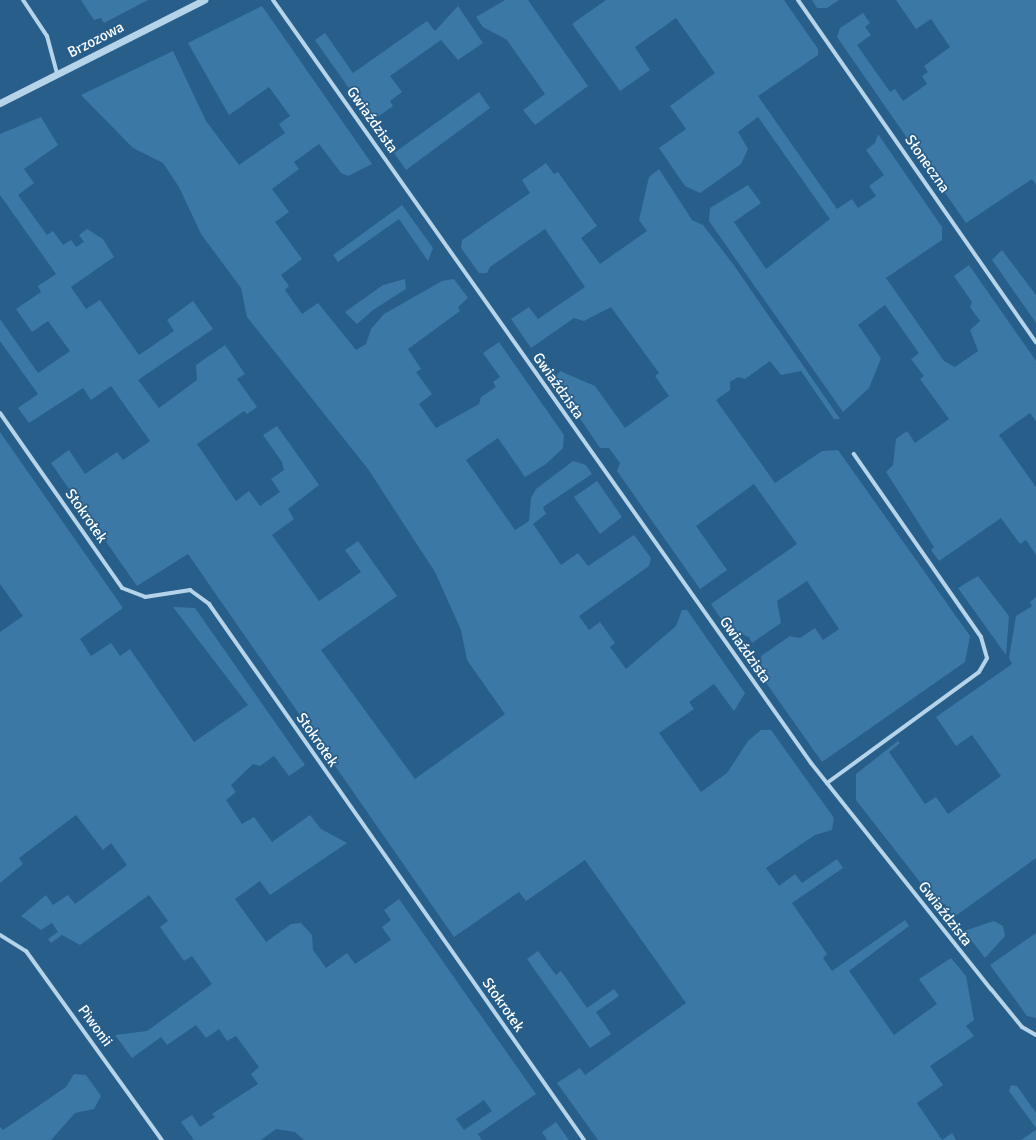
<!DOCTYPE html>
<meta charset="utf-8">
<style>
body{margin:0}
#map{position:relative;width:1036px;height:1140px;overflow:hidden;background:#275e8a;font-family:Signika,sans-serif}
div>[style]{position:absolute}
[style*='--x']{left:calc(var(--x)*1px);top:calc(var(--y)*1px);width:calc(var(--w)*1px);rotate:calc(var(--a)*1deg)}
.green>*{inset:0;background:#3c78a6}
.minor>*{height:4px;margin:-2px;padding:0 2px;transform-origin:2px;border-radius:2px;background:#b5d3e9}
.tertiary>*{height:7px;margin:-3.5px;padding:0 3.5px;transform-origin:3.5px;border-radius:3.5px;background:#b5d3e9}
span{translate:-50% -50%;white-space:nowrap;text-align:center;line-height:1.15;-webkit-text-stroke:3.5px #275e8a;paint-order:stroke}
.street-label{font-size:15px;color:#fff}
</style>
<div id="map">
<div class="green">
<div style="clip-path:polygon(81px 0,148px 0,104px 23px,101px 18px,94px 20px)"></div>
<div style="clip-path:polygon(505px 0,528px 0,588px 86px,535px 125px,523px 110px,545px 94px,507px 40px,483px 27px,476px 17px)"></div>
<div style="clip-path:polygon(606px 0,784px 0,818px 49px,818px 55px,758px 96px,837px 209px,852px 199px,858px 208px,876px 196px,869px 186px,884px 175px,866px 150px,875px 143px,878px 134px,942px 227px,942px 240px,886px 278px,944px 361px,955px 367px,978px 351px,970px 330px,980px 321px,970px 307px,972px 302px,954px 276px,969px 265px,1036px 361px,1036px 421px,1030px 413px,999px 435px,1036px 487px,1036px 555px,1026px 540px,1020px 544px,1001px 518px,939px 561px,931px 550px,934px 547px,886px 472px,893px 465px,896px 439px,907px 431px,915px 443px,949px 419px,920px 379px,924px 376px,911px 359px,919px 353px,885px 305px,858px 325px,881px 358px,869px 388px,843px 412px,709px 221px,710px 208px,748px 185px,761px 203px,734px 222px,766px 269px,830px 219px,758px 117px,738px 132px,748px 149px,741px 164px,700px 193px,685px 186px,659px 148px,686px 129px,670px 106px,715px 73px,676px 18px,635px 47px,650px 70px,620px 91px,572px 24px)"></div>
<div style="clip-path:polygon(812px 0,839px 0,827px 8px,817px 8px)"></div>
<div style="clip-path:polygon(896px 0,1036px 0,1036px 185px,1032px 179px,966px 223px,837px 37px,840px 28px,863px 13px,870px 23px,865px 27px,871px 35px,857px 45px,890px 92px,895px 89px,903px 101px,927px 84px,922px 76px,928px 72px,924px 66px,950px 47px,931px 19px,916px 29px)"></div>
<div style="clip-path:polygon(262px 6px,372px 164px,348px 176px,341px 173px,319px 144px,294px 162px,299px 169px,272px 189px,289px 212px,275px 222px,302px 259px,281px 275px,289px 286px,285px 290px,302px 314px,318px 303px,356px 350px,366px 344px,371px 329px,384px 314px,442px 281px,454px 279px,468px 298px,458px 307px,460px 311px,408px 349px,421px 369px,416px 372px,432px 394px,419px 404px,436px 428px,479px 404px,481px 397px,496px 387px,493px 382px,500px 377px,483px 353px,499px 342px,564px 435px,563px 448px,546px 464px,525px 477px,498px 438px,466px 460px,515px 530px,529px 521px,531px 498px,536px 489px,573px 461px,586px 465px,592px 474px,543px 507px,546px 514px,533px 524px,561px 565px,578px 553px,588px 566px,634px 535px,651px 558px,649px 566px,579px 616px,589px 630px,600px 622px,615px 643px,610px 647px,626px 669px,676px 626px,682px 610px,687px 610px,745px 693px,734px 711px,714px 684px,689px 702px,694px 709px,659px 733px,701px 792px,727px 773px,748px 741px,761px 730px,771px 730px,834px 818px,832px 830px,815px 835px,766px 868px,779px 886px,795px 874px,802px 883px,837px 859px,843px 868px,792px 903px,827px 954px,823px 958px,832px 971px,905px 920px,909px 926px,849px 971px,894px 1035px,937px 1004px,919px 979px,951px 958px,966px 976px,974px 1020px,966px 1026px,974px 1036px,930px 1066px,943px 1085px,917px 1103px,942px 1140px,952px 1133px,956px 1140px,598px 1140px,557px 1083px,580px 1068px,585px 1075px,686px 1003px,585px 860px,526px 901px,519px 892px,454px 937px,188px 554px,137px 586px,51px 463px,69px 450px,85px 474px,117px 452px,123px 460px,150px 441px,111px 386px,91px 400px,83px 388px,29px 423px,18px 408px,38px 394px,0 341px,0 319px,38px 373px,70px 351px,48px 321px,32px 332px,16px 309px,41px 292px,38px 286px,56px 274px,0 195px,0 134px,41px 117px,58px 145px,24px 169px,34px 183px,18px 195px,47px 235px,53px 231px,63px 245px,71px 240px,76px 247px,84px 242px,79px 235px,87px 229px,103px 239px,114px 257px,71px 287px,86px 309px,100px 300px,139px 355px,174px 331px,167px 320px,193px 301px,213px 329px,138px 380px,159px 408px,197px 380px,196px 365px,225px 345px,245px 374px,237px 379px,257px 407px,247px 414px,244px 411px,197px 444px,236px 501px,249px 491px,260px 506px,280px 492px,271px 479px,284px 470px,282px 462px,263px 435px,277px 426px,319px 485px,288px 509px,294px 519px,272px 535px,319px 601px,361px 572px,345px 550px,358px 541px,397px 596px,321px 650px,415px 779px,505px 714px,467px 660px,461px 630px,435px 572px,368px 469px,247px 317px,241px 288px,201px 234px,179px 187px,163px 163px,133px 148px,81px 95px,173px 51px,206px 121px,239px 165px,285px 133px,279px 124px,290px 116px,269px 87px,229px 115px,188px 43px)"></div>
<div style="clip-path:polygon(458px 6px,483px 43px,458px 60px,441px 40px,390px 76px,402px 92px,390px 101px,393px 106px,372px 121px,315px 40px,325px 33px,353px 73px,427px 21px,435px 31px)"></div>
<div style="clip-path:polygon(479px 92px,490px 108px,406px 170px,394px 153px)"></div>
<div style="clip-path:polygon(546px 163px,554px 174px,558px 172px,597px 226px,581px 238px,600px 264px,647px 231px,639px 220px,649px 177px,659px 169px,692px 220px,703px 225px,733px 264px,840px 419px,834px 419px,801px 371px,781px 375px,770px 361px,745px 379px,738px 377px,730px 382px,730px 390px,716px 400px,775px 483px,822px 451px,838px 450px,970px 636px,965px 662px,822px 762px,762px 677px,761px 656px,790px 636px,800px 638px,815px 628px,823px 640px,839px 629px,807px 581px,777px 601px,781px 623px,752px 643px,749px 637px,727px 628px,711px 604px,797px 544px,754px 484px,696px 526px,727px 570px,700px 589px,617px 471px,620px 463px,609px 448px,600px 448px,554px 380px,560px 371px,595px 386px,625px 428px,669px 396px,655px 376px,659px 373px,611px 307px,584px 321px,574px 318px,531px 348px,511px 319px,529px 307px,538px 319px,585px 287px,545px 229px,490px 267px,487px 273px,479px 273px,461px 248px,462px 240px,530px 193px,522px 180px)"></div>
<div style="clip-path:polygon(402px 205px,433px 248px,428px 261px,399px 219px,338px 262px,333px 255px)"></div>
<div style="clip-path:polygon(1002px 250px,1036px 295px,1036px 323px,992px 260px)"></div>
<div style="clip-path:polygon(405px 279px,406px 289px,373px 310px,357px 324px,345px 312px,383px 285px)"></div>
<div style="clip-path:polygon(evenodd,0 432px,123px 608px,80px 639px,91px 656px,111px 643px,120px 656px,130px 649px,194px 742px,248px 705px,173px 607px,195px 608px,305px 765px,289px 776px,274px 756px,260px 766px,253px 764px,231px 785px,236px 792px,226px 800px,242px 824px,254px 817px,272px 842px,310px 815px,321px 829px,347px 843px,270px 895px,260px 881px,235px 899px,266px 942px,291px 924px,301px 923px,312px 935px,313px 950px,326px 968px,347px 953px,355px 964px,391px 940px,382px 927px,391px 920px,384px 910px,399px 899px,536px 1094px,478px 1134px,482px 1140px,304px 1140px,295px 1132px,276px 1129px,261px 1140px,194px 1140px,181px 1122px,192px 1115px,200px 1127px,215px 1117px,212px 1114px,258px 1084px,251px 1074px,259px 1067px,236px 1036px,227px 1041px,219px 1029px,206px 1038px,196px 1025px,167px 1045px,161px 1037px,132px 1058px,115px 1035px,147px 1031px,212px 984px,192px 956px,184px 961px,160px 927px,168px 921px,149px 895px,80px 945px,62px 935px,51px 943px,48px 939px,58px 932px,52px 923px,41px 930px,21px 916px,46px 895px,53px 905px,68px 895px,75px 904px,127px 865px,111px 843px,103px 850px,76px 815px,19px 858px,23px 864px,0 883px,0 632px,23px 616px,0 584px,0 432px,484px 1100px,492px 1111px,464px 1130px,456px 1119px,484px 1100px)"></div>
<div style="clip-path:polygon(597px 481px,622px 517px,600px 534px,574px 497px)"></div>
<div style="clip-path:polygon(978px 576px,1009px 616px,1006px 655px,958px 588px)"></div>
<div style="clip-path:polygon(1036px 597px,1036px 858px,954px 917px,944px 903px,940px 906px,934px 900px,856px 800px,856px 774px,898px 741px,900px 743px,889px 752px,925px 804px,936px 797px,948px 814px,1001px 776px,972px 735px,956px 746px,936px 717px,1012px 664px,1009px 658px,1016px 616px,1032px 606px,1030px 602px)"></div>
<div style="clip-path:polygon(994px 921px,1003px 926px,1005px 936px,985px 958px,964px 931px)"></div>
<div style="clip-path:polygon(1036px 933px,1036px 1018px,1027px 1016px,990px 965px)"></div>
<div style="clip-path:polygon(538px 951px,556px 975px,561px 971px,587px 1008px,614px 989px,619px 996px,596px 1012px,611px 1034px,590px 1048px,527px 959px)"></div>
<div style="clip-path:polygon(74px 1074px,86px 1075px,101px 1096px,94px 1109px,75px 1113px,51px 1140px,0 1140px,0 1127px,3px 1130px,66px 1087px)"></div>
<div style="clip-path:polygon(1011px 1085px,1017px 1086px,1036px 1113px,1036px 1128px,1009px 1091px)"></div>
<div style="clip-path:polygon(556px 1122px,569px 1140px,547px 1140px,542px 1132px)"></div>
<div style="clip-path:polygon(1036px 1130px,1036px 1140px,1021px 1140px)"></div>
</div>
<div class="minor">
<div style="--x:23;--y:0;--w:43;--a:56.3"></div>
<div style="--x:47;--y:36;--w:39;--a:75"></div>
<div style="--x:273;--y:0;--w:934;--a:54.81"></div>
<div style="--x:811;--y:763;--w:289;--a:51.5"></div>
<div style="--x:991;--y:989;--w:49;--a:50.8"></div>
<div style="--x:1022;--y:1027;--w:16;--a:30"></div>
<div style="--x:798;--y:0;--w:417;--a:55.2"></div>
<div style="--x:0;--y:413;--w:213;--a:55.1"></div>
<div style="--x:122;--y:588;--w:25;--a:21"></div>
<div style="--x:145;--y:597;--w:46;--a:-8.8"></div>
<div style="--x:190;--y:590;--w:24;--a:36"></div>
<div style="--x:209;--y:604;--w:654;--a:55.02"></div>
<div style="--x:827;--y:783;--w:188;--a:-36.1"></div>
<div style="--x:979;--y:672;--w:16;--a:-60"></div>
<div style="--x:987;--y:658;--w:22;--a:-106"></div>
<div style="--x:981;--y:637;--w:223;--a:-124.8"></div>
<div style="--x:0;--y:935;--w:31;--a:32"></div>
<div style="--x:26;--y:951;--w:233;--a:54.3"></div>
</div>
<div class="tertiary">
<div style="--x:0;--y:103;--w:229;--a:-26.8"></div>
</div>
<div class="street-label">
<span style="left:96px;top:40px;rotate:-27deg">Brzozowa</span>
<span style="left:372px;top:120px;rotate:55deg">Gwiaździsta</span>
<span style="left:927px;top:164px;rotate:55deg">Słoneczna</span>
<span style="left:558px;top:386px;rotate:55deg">Gwiaździsta</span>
<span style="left:86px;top:516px;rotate:55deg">Stokrotek</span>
<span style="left:745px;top:650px;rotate:55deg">Gwiaździsta</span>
<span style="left:317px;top:740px;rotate:55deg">Stokrotek</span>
<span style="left:945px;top:914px;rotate:52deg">Gwiaździsta</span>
<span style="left:503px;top:1005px;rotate:55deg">Stokrotek</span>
<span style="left:95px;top:1026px;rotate:54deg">Piwonii</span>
</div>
</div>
